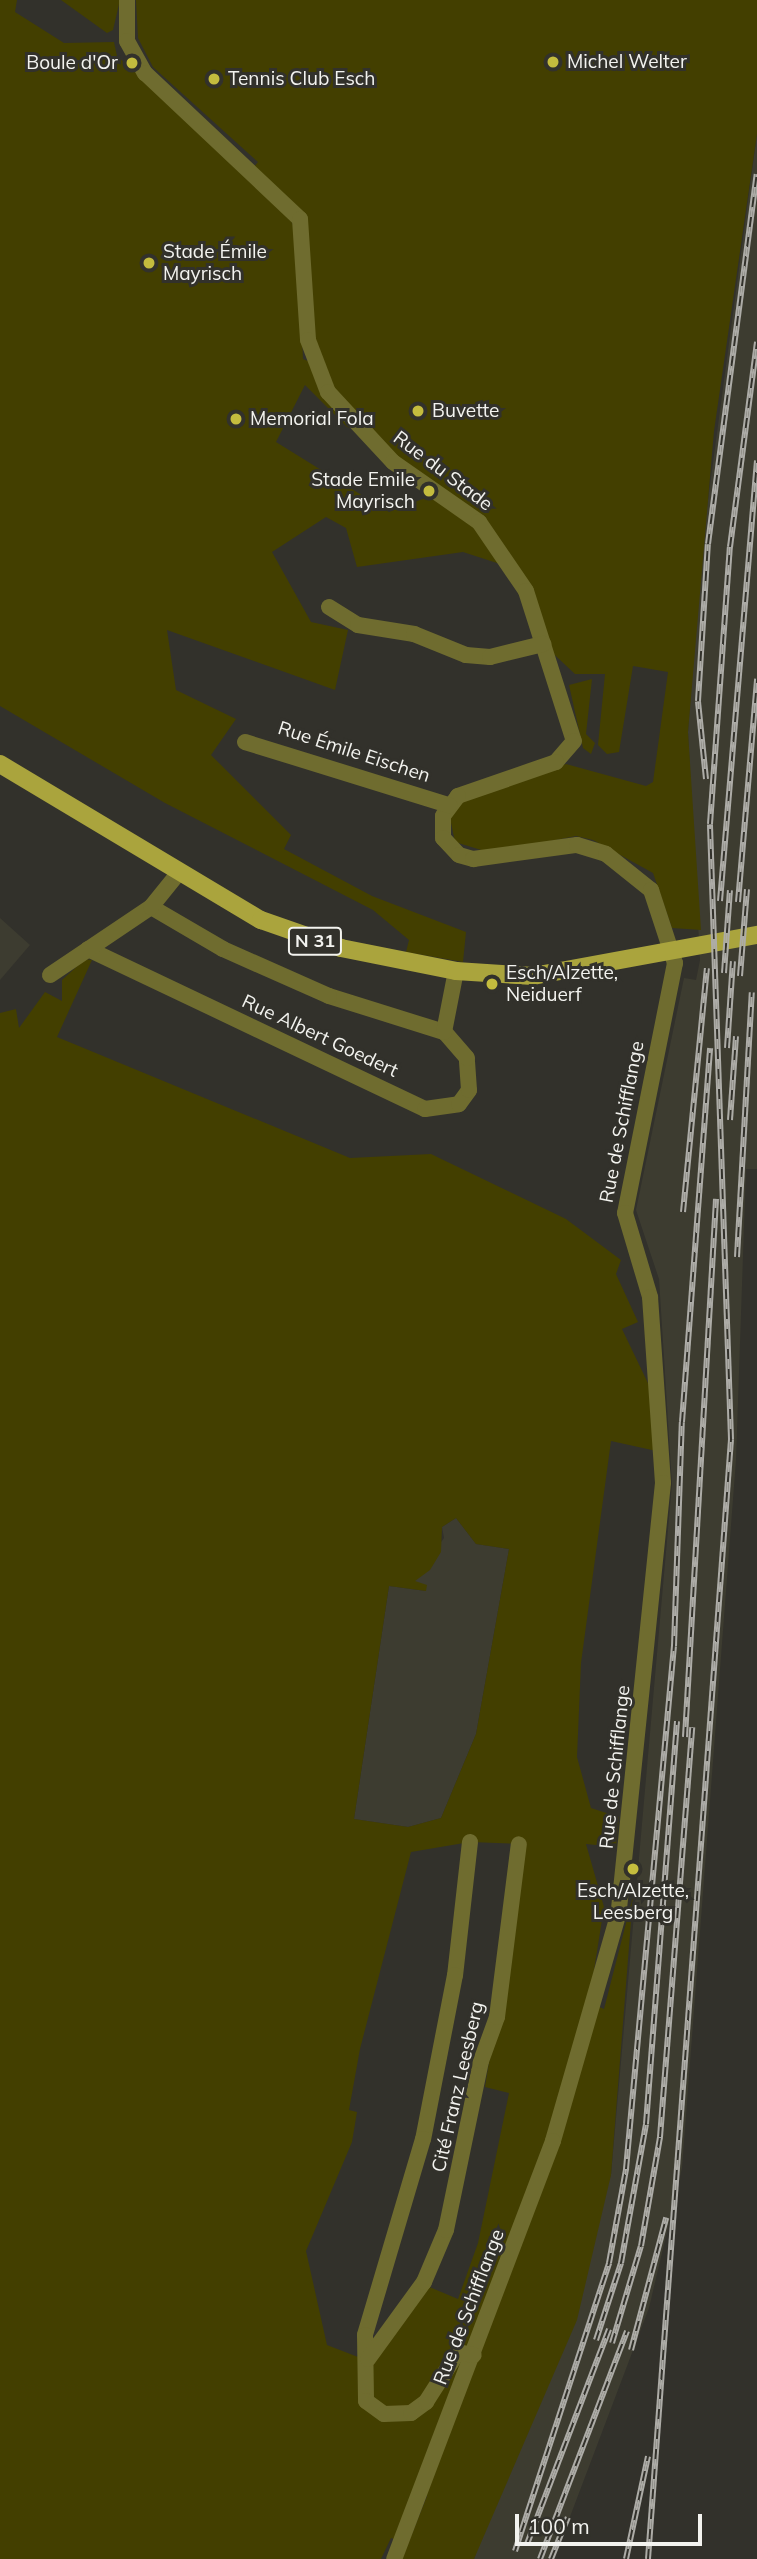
<!DOCTYPE html>
<meta charset="utf-8">
<style>
body{margin:0}
#map{position:relative;width:757px;height:2559px;overflow:hidden;background:#32312b;font-family:Mulish,sans-serif}
div>[style]{position:absolute}
[style*='--x']{left:calc(var(--x)*1px);top:calc(var(--y)*1px);width:calc(var(--w)*1px);rotate:calc(var(--a)*1deg)}
.built>*{inset:0;background:#3d3c30}
.green>*{inset:0;background:#433f00}
.minor>*{height:16px;margin:-8px;padding:0 8px;transform-origin:8px;border-radius:8px;background:#6f6c2f}
.major>*{height:18px;margin:-9px;padding:0 9px;transform-origin:9px;border-radius:9px;background:#aaa43d}
.rail>*{height:6px;margin-top:-3px;transform-origin:0;background:repeating-linear-gradient(90deg,#32312b 0 10px,#adaca7 0 20px);box-sizing:border-box;border-block:2px solid #adaca7}
.dots>*{width:19px;height:19px;translate:-50% -50%;box-sizing:border-box;border:4px solid #32312b;border-radius:50%}
span{translate:-50% -50%;white-space:nowrap;text-align:center;line-height:1.15;-webkit-text-stroke:6px #32312b;paint-order:stroke}
.shield-label span{padding:2px 5px;background:#32312b;border:2px solid;border-radius:5px;-webkit-text-stroke-width:0}
.shield-label{font-size:18px;color:#f3f3ef;font-weight:700}
.poi-label{font-size:19px;color:#f3f3ef}
.left{translate:0 -50%;text-align:left}
.right{translate:-100% -50%;text-align:right}
.street-label{font-size:19px;color:#f3f3ef}
.scale{position:absolute;left:515px;top:2514px;width:187px;height:32px;box-sizing:border-box;border:4px solid #f3f3ef;border-top:0;padding-left:9px;font-size:21px;line-height:24px;white-space:nowrap;color:#f3f3ef;-webkit-text-stroke:5px #32312b;paint-order:stroke}
</style>
<div id="map">
<div class="built">
<div style="clip-path:polygon(757px 134px,757px 1169px,746px 1169px,736px 1460px,682px 2168px,649px 2308px,554px 2559px,474px 2559px,611px 2175px,672px 1484px,659px 1279px,636px 1210px,684px 978px,696px 980px,700px 960px,688px 732px,700px 560px)"></div>
<div style="clip-path:polygon(0 918px,30px 945px,0 980px)"></div>
<div style="clip-path:polygon(456px 1518px,476px 1544px,509px 1549px,476px 1734px,441px 1818px,408px 1827px,354px 1819px,389px 1586px,426px 1591px,414px 1581px,444px 1538px,442px 1527px)"></div>
</div>
<div class="green">
<div style="clip-path:polygon(evenodd,0 0,17px 0,15px 12px,64px 43px,114px 42px,117px 56px,284px 204px,298px 237px,303px 359px,313px 363px,300px 219px,252px 169px,258px 162px,153px 67px,138px 38px,136px 0,757px 0,757px 134px,714px 431px,688px 732px,701px 930px,672px 928px,653px 873px,593px 840px,576px 836px,491px 853px,455px 842px,450px 818px,462px 802px,566px 764px,646px 786px,653px 782px,668px 672px,633px 666px,619px 752px,607px 754px,598px 745px,605px 674px,575px 674px,543px 644px,515px 569px,463px 552px,357px 567px,346px 528px,326px 517px,272px 552px,311px 622px,348px 630px,335px 690px,167px 630px,176px 690px,236px 719px,211px 755px,291px 835px,284px 849px,372px 896px,466px 932px,463px 962px,406px 952px,409px 940px,373px 910px,165px 803px,0 706px,0 0,305px 385px,347px 427px,360px 430px,438px 493px,389px 512px,276px 442px,305px 385px)"></div>
<div style="clip-path:polygon(61px 0,120px 0,113px 30px,107px 33px)"></div>
<div style="clip-path:polygon(592px 679px,586px 734px,595px 743px,591px 754px,583px 748px,569px 685px)"></div>
<div style="clip-path:polygon(evenodd,85px 959px,92px 960px,57px 1037px,350px 1158px,431px 1154px,566px 1219px,621px 1260px,616px 1274px,638px 1322px,622px 1329px,658px 1404px,661px 1452px,611px 1441px,581px 1663px,577px 1757px,591px 1808px,619px 1817px,616px 1847px,586px 1844px,604px 1907px,589px 2002px,604px 2009px,633px 1896px,611px 2175px,577px 2320px,474px 2559px,402px 2559px,427px 2496px,427px 2477px,400px 2541px,391px 2538px,381px 2559px,0 2559px,0 1013px,16px 1009px,19px 1028px,45px 992px,62px 1001px,62px 980px,85px 959px,456px 1518px,476px 1544px,509px 1549px,476px 1734px,441px 1818px,408px 1827px,354px 1819px,389px 1586px,426px 1591px,427px 1585px,415px 1581px,430px 1570px,441px 1552px,442px 1527px,456px 1518px,85px 959px,470px 1842px,524px 1844px,485px 2087px,509px 2093px,478px 2243px,458px 2299px,427px 2286px,358px 2357px,327px 2345px,306px 2251px,352px 2142px,357px 2112px,349px 2110px,360px 2049px,411px 1852px,470px 1842px)"></div>
</div>
<div class="minor">
<div style="--x:127;--y:0;--w:41;--a:90"></div>
<div style="--x:127;--y:41;--w:37;--a:61"></div>
<div style="--x:145;--y:73;--w:213;--a:43.3"></div>
<div style="--x:300;--y:219;--w:121;--a:86.2"></div>
<div style="--x:308;--y:340;--w:56;--a:69"></div>
<div style="--x:328;--y:392;--w:96;--a:47.1"></div>
<div style="--x:393;--y:462;--w:105;--a:34.9"></div>
<div style="--x:479;--y:522;--w:83;--a:55.7"></div>
<div style="--x:526;--y:591;--w:157;--a:72.3"></div>
<div style="--x:574;--y:741;--w:28;--a:131"></div>
<div style="--x:556;--y:762;--w:104;--a:160.9"></div>
<div style="--x:458;--y:796;--w:25;--a:127"></div>
<div style="--x:443;--y:816;--w:22;--a:90"></div>
<div style="--x:443;--y:838;--w:23;--a:47"></div>
<div style="--x:459;--y:855;--w:15;--a:16"></div>
<div style="--x:473;--y:859;--w:105;--a:-7.7"></div>
<div style="--x:577;--y:845;--w:30;--a:17"></div>
<div style="--x:606;--y:854;--w:58;--a:38.7"></div>
<div style="--x:651;--y:890;--w:77;--a:71.8"></div>
<div style="--x:675;--y:963;--w:255;--a:101.3"></div>
<div style="--x:625;--y:1213;--w:88;--a:73.4"></div>
<div style="--x:650;--y:1297;--w:186;--a:86"></div>
<div style="--x:663;--y:1483;--w:431;--a:95.9"></div>
<div style="--x:619;--y:1912;--w:238;--a:106.1"></div>
<div style="--x:553;--y:2141;--w:447;--a:110.8"></div>
<div style="--x:329;--y:607;--w:34;--a:32"></div>
<div style="--x:358;--y:625;--w:57;--a:9.1"></div>
<div style="--x:414;--y:634;--w:56;--a:22"></div>
<div style="--x:466;--y:655;--w:24;--a:5"></div>
<div style="--x:490;--y:657;--w:55;--a:-13.8"></div>
<div style="--x:245;--y:742;--w:214;--a:17.2"></div>
<div style="--x:88;--y:949;--w:373;--a:25.4"></div>
<div style="--x:425;--y:1109;--w:34;--a:-8"></div>
<div style="--x:459;--y:1104;--w:17;--a:-54"></div>
<div style="--x:469;--y:1090;--w:32;--a:-94"></div>
<div style="--x:467;--y:1058;--w:35;--a:-131"></div>
<div style="--x:444;--y:1032;--w:121;--a:-162.6"></div>
<div style="--x:329;--y:996;--w:116;--a:-156.1"></div>
<div style="--x:223;--y:949;--w:83;--a:-149.7"></div>
<div style="--x:50;--y:975;--w:122;--a:-34"></div>
<div style="--x:151;--y:907;--w:46;--a:-51.1"></div>
<div style="--x:444;--y:1032;--w:62;--a:-78.9"></div>
<div style="--x:470;--y:1842;--w:134;--a:96.4"></div>
<div style="--x:455;--y:1975;--w:167;--a:101"></div>
<div style="--x:423;--y:2139;--w:204;--a:106.5"></div>
<div style="--x:365;--y:2335;--w:66;--a:89.1"></div>
<div style="--x:366;--y:2401;--w:22;--a:36"></div>
<div style="--x:384;--y:2414;--w:27;--a:-2"></div>
<div style="--x:411;--y:2413;--w:19;--a:-36"></div>
<div style="--x:426;--y:2402;--w:59;--a:-57.4"></div>
<div style="--x:458;--y:2352;--w:16;--a:11"></div>
<div style="--x:368;--y:2359;--w:95;--a:-54"></div>
<div style="--x:424;--y:2282;--w:56;--a:-67.1"></div>
<div style="--x:446;--y:2230;--w:173;--a:-78.3"></div>
<div style="--x:481;--y:2061;--w:47;--a:-70"></div>
<div style="--x:497;--y:2017;--w:174;--a:-82.8"></div>
</div>
<div class="major">
<div style="--x:0;--y:764;--w:304;--a:30.9"></div>
<div style="--x:261;--y:920;--w:85;--a:19.3"></div>
<div style="--x:341;--y:948;--w:117;--a:11.3"></div>
<div style="--x:456;--y:971;--w:77;--a:3.7"></div>
<div style="--x:533;--y:976;--w:228;--a:-10.4"></div>
</div>
<div class="rail">
<div style="--x:706;--y:779;--w:78;--a:-95.9"></div>
<div style="--x:698;--y:701;--w:157;--a:-86.4"></div>
<div style="--x:708;--y:544;--w:373;--a:-82.5"></div>
<div style="--x:720;--y:901;--w:442;--a:-85.2"></div>
<div style="--x:738;--y:902;--w:224;--a:-85.1"></div>
<div style="--x:724;--y:973;--w:83;--a:-85.9"></div>
<div style="--x:740;--y:976;--w:87;--a:-85.4"></div>
<div style="--x:727;--y:1048;--w:87;--a:-86.1"></div>
<div style="--x:730;--y:1120;--w:84;--a:-85.9"></div>
<div style="--x:683;--y:1212;--w:245;--a:-84.4"></div>
<div style="--x:737;--y:1257;--w:265;--a:-86.8"></div>
<div style="--x:685;--y:1737;--w:539;--a:-86.7"></div>
<div style="--x:596;--y:2340;--w:81;--a:-72"></div>
<div style="--x:621;--y:2263;--w:141;--a:-79.8"></div>
<div style="--x:646;--y:2124;--w:404;--a:-85.6"></div>
<div style="--x:612;--y:2343;--w:101;--a:-73.4"></div>
<div style="--x:641;--y:2246;--w:111;--a:-80.1"></div>
<div style="--x:660;--y:2137;--w:411;--a:-85.5"></div>
<div style="--x:631;--y:2350;--w:137;--a:-75.1"></div>
<div style="--x:527;--y:2544;--w:230;--a:-69.1"></div>
<div style="--x:515;--y:2551;--w:303;--a:-71.9"></div>
<div style="--x:609;--y:2263;--w:96;--a:-79.7"></div>
<div style="--x:626;--y:2169;--w:525;--a:-84.76"></div>
<div style="--x:674;--y:1646;--w:224;--a:-88"></div>
<div style="--x:682;--y:1422;--w:375;--a:-85.7"></div>
<div style="--x:540;--y:2559;--w:244;--a:-69.1"></div>
<div style="--x:551;--y:2559;--w:45;--a:-68"></div>
<div style="--x:626;--y:2559;--w:105;--a:-77.9"></div>
<div style="--x:648;--y:2559;--w:1123;--a:-85.76"></div>
<div style="--x:731;--y:1439;--w:615;--a:-91.96"></div>
<div style="--x:710;--y:824;--w:278;--a:-85.9"></div>
<div style="--x:730;--y:547;--w:207;--a:-82.5"></div>
</div>
<div class="dots">
<div style="left:553px;top:62px;background:#c4bc3e"></div>
<div style="left:132px;top:63px;background:#c4bc3e"></div>
<div style="left:214px;top:79px;background:#c4bc3e"></div>
<div style="left:149px;top:263px;background:#c4bc3e"></div>
<div style="left:418px;top:411px;background:#c4bc3e"></div>
<div style="left:236px;top:419px;background:#c4bc3e"></div>
<div style="left:429px;top:491px;background:#c4bc3e"></div>
<div style="left:492px;top:984px;background:#c4bc3e"></div>
<div style="left:633px;top:1869px;background:#c4bc3e"></div>
</div>
<div class="shield-label">
<span style="left:315px;top:941px">N 31</span>
</div>
<div class="poi-label">
<span class="left" style="left:567px;top:62px">Michel Welter</span>
<span class="right" style="left:118px;top:63px">Boule d'Or</span>
<span class="left" style="left:228px;top:79px">Tennis Club Esch</span>
<span class="left" style="left:163px;top:263px">Stade Émile<br>Mayrisch</span>
<span class="left" style="left:432px;top:411px">Buvette</span>
<span class="left" style="left:250px;top:419px">Memorial Fola</span>
<span class="right" style="left:415px;top:491px">Stade Emile<br>Mayrisch</span>
<span class="left" style="left:506px;top:984px">Esch/Alzette,<br>Neiduerf</span>
<span style="left:633px;top:1902px">Esch/Alzette,<br>Leesberg</span>
</div>
<div class="street-label">
<span style="left:443px;top:471px;rotate:37deg">Rue du Stade</span>
<span style="left:354px;top:752px;rotate:18deg">Rue Émile Eischen</span>
<span style="left:320px;top:1036px;rotate:25deg">Rue Albert Goedert</span>
<span style="left:622px;top:1122px;rotate:-79deg">Rue de Schifflange</span>
<span style="left:615px;top:1767px;rotate:-84deg">Rue de Schifflange</span>
<span style="left:458px;top:2087px;rotate:-77deg">Cité Franz Leesberg</span>
<span style="left:469px;top:2307px;rotate:-69deg">Rue de Schifflange</span>
</div>
<div class="scale">100 m</div>
</div>
